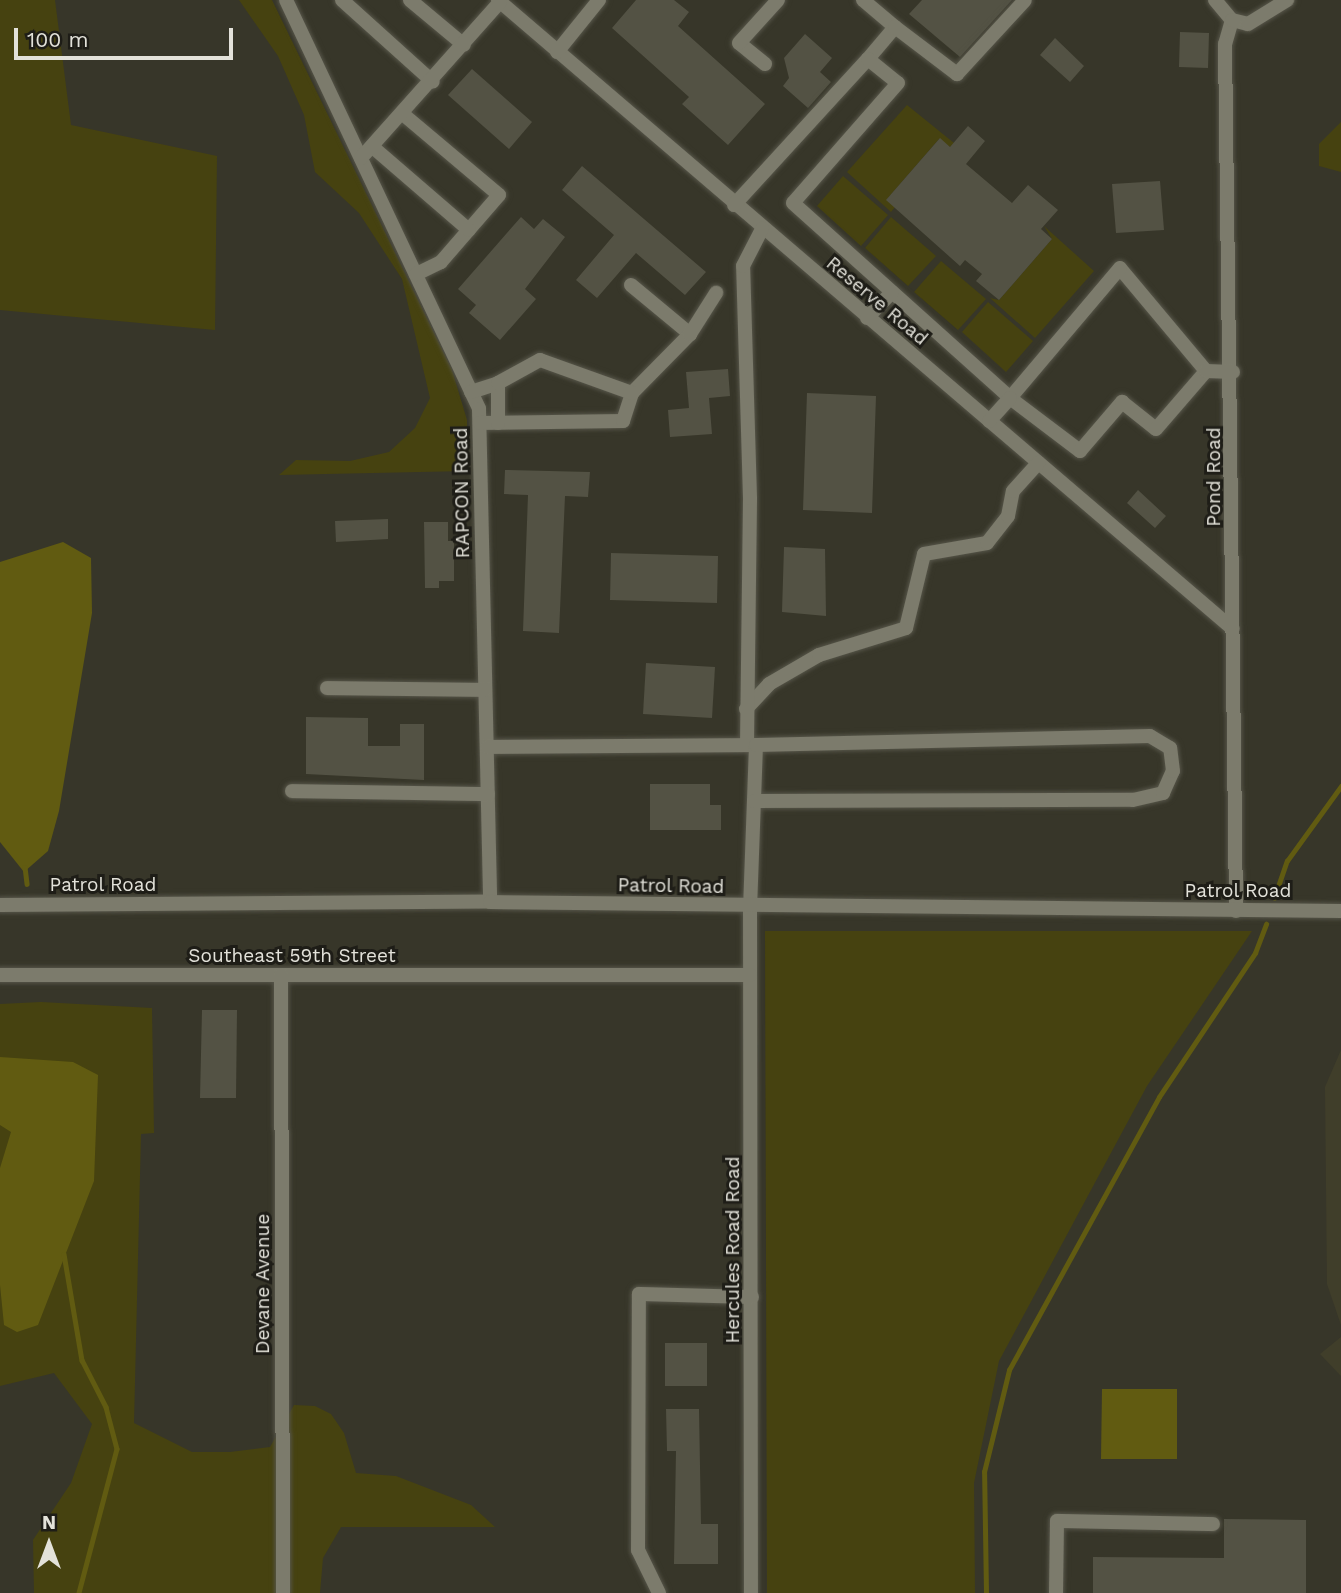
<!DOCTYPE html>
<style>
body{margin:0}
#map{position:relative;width:1341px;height:1593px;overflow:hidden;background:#373629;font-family:"Work Sans",sans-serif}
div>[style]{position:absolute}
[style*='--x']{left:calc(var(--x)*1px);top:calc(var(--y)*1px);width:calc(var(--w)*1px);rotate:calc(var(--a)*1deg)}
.built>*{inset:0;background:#403e2a}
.green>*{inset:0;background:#464210}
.water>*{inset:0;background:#615b11}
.stream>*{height:4.5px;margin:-2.25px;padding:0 2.25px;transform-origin:2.25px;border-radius:2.25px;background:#615b11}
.building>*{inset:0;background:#535244}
.roads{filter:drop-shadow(0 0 2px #565549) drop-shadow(0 0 2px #565549)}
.minor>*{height:14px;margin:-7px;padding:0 7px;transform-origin:7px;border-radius:7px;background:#7c7b6c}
span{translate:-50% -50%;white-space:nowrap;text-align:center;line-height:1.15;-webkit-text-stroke:6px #1e1d17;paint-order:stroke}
.street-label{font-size:19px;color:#e3e2da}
.north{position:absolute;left:14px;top:1509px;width:70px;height:70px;-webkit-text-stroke:5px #1e1d17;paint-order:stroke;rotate:0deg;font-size:19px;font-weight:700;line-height:28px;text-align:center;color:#e3e2da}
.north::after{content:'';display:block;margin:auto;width:24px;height:32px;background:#e3e2da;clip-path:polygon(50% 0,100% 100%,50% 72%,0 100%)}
.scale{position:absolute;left:14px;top:28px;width:219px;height:32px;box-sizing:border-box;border:4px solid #e3e2da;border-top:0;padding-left:9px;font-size:21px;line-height:24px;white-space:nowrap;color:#e3e2da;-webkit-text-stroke:5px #1e1d17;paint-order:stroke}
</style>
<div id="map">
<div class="built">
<div style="clip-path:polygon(1341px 1050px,1341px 1325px,1327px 1284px,1325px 1087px)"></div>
<div style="clip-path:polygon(1341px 1337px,1341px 1376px,1320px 1354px)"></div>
</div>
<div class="green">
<div style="clip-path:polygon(0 0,55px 0,71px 125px,217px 156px,215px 330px,0 310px)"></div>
<div style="clip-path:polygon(239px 0,272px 0,452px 370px,467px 420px,467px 471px,279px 475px,296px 460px,350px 461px,389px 452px,415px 428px,430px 398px,402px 279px,359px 213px,315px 172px,304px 115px,278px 56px)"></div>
<div style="clip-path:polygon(907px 105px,954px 143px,950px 147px,939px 139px,887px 199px,895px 207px,891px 212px,847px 172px)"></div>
<div style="clip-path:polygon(1341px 122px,1341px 172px,1319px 166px,1319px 144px)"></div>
<div style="clip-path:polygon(843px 176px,888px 215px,861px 246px,817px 206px)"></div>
<div style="clip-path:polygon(891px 217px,936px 256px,908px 286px,865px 248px)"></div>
<div style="clip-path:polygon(1044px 226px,1094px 271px,1035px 338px,990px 298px,999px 300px,1052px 239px)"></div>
<div style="clip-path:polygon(941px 261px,986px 299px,958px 330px,914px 292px)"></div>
<div style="clip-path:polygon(988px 302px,1033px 341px,1006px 372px,962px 332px)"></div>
<div style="clip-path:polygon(765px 931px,1252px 931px,1147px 1086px,999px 1361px,974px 1483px,975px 1593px,767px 1593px)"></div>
<div style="clip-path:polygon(41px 1002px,152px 1008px,154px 1133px,141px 1134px,134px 1423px,192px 1452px,230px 1452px,270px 1447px,294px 1405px,315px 1406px,331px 1414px,344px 1433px,356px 1473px,396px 1476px,471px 1505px,495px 1527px,341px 1527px,323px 1558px,320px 1593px,34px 1593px,33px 1540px,71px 1483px,92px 1424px,54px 1373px,0 1386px,0 1004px)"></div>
</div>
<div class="water">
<div style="clip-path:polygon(63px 542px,91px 558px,92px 613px,59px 811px,48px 851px,24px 872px,0 842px,0 562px)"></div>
<div style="clip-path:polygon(0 1057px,73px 1062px,98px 1075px,94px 1181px,38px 1325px,17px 1332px,4px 1325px,0 1285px,0 1168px,11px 1132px,0 1125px)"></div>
<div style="clip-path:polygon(1102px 1389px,1177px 1389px,1177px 1459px,1101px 1459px)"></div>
</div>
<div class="stream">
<div style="--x:25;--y:867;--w:17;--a:83"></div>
<div style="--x:1274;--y:898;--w:39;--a:-71"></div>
<div style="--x:1287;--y:861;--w:92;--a:-54.2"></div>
<div style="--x:64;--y:1254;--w:108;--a:80.4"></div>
<div style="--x:82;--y:1360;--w:53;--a:62.9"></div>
<div style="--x:106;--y:1407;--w:43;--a:75.3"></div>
<div style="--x:117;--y:1449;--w:149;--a:104.8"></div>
<div style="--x:986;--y:1593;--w:121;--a:-90.9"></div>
<div style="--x:984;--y:1472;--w:105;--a:-76.2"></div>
<div style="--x:1009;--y:1370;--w:311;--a:-61.2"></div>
<div style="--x:1159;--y:1097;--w:173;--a:-56.3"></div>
<div style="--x:1255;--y:953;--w:31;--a:-69"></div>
</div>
<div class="building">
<div style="clip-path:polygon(636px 0,674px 0,689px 12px,678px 26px,765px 104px,728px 145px,682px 104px,689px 97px,612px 28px)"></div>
<div style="clip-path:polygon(922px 0,1012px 0,960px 57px,909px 14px)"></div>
<div style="clip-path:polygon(1180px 32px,1209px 33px,1208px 68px,1179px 67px)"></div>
<div style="clip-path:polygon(805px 34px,832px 58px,820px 72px,831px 82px,808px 108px,783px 86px,789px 78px,784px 58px)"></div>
<div style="clip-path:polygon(1055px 38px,1084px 66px,1070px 82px,1040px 55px)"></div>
<div style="clip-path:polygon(472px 69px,532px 122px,509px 149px,448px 95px)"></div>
<div style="clip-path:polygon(968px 126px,985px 141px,966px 164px,1012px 203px,1028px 185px,1058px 210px,1041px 229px,1052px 239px,999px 300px,976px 281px,982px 274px,965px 260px,960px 266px,886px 200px,940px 138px,950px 147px)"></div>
<div style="clip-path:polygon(582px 166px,706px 272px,685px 295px,636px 253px,597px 298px,576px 280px,614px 235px,562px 190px)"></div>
<div style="clip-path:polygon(1160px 181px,1164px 230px,1116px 233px,1112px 184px)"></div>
<div style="clip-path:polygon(521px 217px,534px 229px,543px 219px,565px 237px,525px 289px,536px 299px,500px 340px,469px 313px,476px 305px,458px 289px)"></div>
<div style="clip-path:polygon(728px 369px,730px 396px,709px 398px,712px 434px,670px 437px,668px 410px,689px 408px,686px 372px)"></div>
<div style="clip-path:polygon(807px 393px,876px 396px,872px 513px,803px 510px)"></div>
<div style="clip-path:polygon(505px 470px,590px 472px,588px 497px,565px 496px,559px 633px,523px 631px,528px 495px,504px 494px)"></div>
<div style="clip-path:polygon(1138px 490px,1166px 516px,1155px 528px,1127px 503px)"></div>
<div style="clip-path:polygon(388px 519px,388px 539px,336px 542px,335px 521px)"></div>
<div style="clip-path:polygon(424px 522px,448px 522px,448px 541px,454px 541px,454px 581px,439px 581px,439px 588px,425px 588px)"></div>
<div style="clip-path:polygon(784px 547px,825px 549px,826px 616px,782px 612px)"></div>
<div style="clip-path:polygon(611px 553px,718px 556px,717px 603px,610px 600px)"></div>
<div style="clip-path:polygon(646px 663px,715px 667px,712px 718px,643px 714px)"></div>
<div style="clip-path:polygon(306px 717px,368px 718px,368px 746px,400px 746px,400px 724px,424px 724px,424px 780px,306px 774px)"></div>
<div style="clip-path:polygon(650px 784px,710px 784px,710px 805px,721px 805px,721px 830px,650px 830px)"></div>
<div style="clip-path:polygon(202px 1010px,237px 1010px,236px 1098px,200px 1098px)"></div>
<div style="clip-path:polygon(665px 1343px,707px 1343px,707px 1386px,665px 1386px)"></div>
<div style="clip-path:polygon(666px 1409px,699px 1409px,701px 1524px,718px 1524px,718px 1564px,674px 1564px,676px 1451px,667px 1451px)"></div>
<div style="clip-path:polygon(1224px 1519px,1306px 1520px,1306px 1593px,1093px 1593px,1093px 1557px,1224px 1558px)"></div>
</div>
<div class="roads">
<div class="minor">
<div style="--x:286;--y:0;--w:452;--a:64.7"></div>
<div style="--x:479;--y:409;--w:493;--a:88.7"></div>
<div style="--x:342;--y:0;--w:122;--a:42"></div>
<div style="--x:410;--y:0;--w:70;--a:39.8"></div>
<div style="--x:498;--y:0;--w:967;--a:40.56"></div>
<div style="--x:863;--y:0;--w:42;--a:40.2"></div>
<div style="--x:895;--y:27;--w:42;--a:130.2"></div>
<div style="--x:1215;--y:0;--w:26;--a:50"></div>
<div style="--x:1232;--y:20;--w:25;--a:106"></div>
<div style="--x:1225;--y:44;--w:867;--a:89.27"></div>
<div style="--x:1232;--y:20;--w:16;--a:14"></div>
<div style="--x:1248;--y:24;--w:46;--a:-31.6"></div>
<div style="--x:895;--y:27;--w:78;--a:37.2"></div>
<div style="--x:957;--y:74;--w:100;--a:-47.4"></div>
<div style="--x:557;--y:52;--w:67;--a:-51.1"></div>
<div style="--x:765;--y:64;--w:33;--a:-141"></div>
<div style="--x:739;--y:43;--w:58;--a:-47.8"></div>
<div style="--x:404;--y:115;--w:124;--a:40.1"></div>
<div style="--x:499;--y:195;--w:89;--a:130.9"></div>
<div style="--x:441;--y:262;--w:28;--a:154"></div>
<div style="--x:375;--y:149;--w:124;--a:40.8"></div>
<div style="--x:361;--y:158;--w:209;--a:-48.3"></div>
<div style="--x:734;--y:205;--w:198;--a:-47.5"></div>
<div style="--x:868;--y:59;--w:38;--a:39"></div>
<div style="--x:898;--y:83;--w:159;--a:131.2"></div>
<div style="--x:793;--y:203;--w:292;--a:41.9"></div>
<div style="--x:1010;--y:398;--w:88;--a:37.1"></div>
<div style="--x:1080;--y:451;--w:65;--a:-49.4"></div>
<div style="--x:1122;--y:402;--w:43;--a:38.5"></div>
<div style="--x:1156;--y:429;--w:77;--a:-49.2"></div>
<div style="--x:1206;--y:371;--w:134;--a:-129.9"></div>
<div style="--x:1120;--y:268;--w:170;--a:130.2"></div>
<div style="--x:1010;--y:398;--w:31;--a:132"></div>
<div style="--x:631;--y:285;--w:77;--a:39.7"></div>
<div style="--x:867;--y:318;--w:36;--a:-46"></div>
<div style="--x:1206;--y:371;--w:27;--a:2"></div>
<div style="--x:471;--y:392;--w:28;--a:-18"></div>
<div style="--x:480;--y:423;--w:143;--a:-0.8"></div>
<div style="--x:623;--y:421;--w:29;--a:-72"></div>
<div style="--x:632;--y:393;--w:83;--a:-45.5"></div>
<div style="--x:690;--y:334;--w:49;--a:-57.6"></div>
<div style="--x:498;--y:423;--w:40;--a:-90"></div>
<div style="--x:498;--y:383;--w:48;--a:-28.7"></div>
<div style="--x:540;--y:360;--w:98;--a:19.7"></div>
<div style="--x:327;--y:688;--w:158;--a:0.7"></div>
<div style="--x:746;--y:709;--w:34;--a:-47"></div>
<div style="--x:769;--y:684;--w:58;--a:-30.1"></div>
<div style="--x:819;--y:655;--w:91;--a:-17.2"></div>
<div style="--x:906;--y:628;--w:76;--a:-76.3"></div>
<div style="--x:924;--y:554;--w:64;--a:-9.9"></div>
<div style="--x:987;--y:543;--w:34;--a:-52"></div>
<div style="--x:1008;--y:516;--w:25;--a:-79"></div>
<div style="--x:1013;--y:491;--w:38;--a:-48"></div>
<div style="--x:747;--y:745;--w:247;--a:-89.3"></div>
<div style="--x:750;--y:498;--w:232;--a:-91.7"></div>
<div style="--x:743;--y:266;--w:42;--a:-62.8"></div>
<div style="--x:487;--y:747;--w:269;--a:-0.4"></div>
<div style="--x:756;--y:745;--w:162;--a:92.1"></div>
<div style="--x:750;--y:907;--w:686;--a:89.92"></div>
<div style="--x:292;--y:791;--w:196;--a:0.9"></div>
<div style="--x:754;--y:801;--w:379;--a:-0.2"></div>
<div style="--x:1133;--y:800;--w:31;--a:-13"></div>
<div style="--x:1163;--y:793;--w:24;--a:-66"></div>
<div style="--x:1173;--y:771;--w:23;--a:-97"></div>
<div style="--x:1170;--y:748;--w:23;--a:-149"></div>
<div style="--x:1150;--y:736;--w:394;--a:178.7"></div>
<div style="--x:0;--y:905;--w:490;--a:-0.4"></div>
<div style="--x:490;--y:902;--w:851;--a:0.61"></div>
<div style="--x:0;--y:975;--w:750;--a:0"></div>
<div style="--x:281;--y:975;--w:618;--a:89.81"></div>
<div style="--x:659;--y:1593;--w:48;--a:-116"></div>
<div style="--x:638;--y:1550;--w:256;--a:-89.8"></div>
<div style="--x:639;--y:1294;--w:113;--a:1.5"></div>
<div style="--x:1056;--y:1593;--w:72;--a:-89.2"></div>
<div style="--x:1057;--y:1521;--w:156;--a:1.1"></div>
</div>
</div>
<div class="street-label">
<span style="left:877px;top:301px;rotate:40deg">Reserve Road</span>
<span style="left:1214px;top:477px;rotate:-90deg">Pond Road</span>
<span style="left:462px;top:493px;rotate:-91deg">RAPCON Road</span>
<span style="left:103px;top:885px">Patrol Road</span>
<span style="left:671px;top:886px;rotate:1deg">Patrol Road</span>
<span style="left:1238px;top:891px">Patrol Road</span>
<span style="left:292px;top:956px">Southeast 59th Street</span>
<span style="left:733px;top:1250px;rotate:-90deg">Hercules Road Road</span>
<span style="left:263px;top:1284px;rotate:-90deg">Devane Avenue</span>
</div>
<div class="north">N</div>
<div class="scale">100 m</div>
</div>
